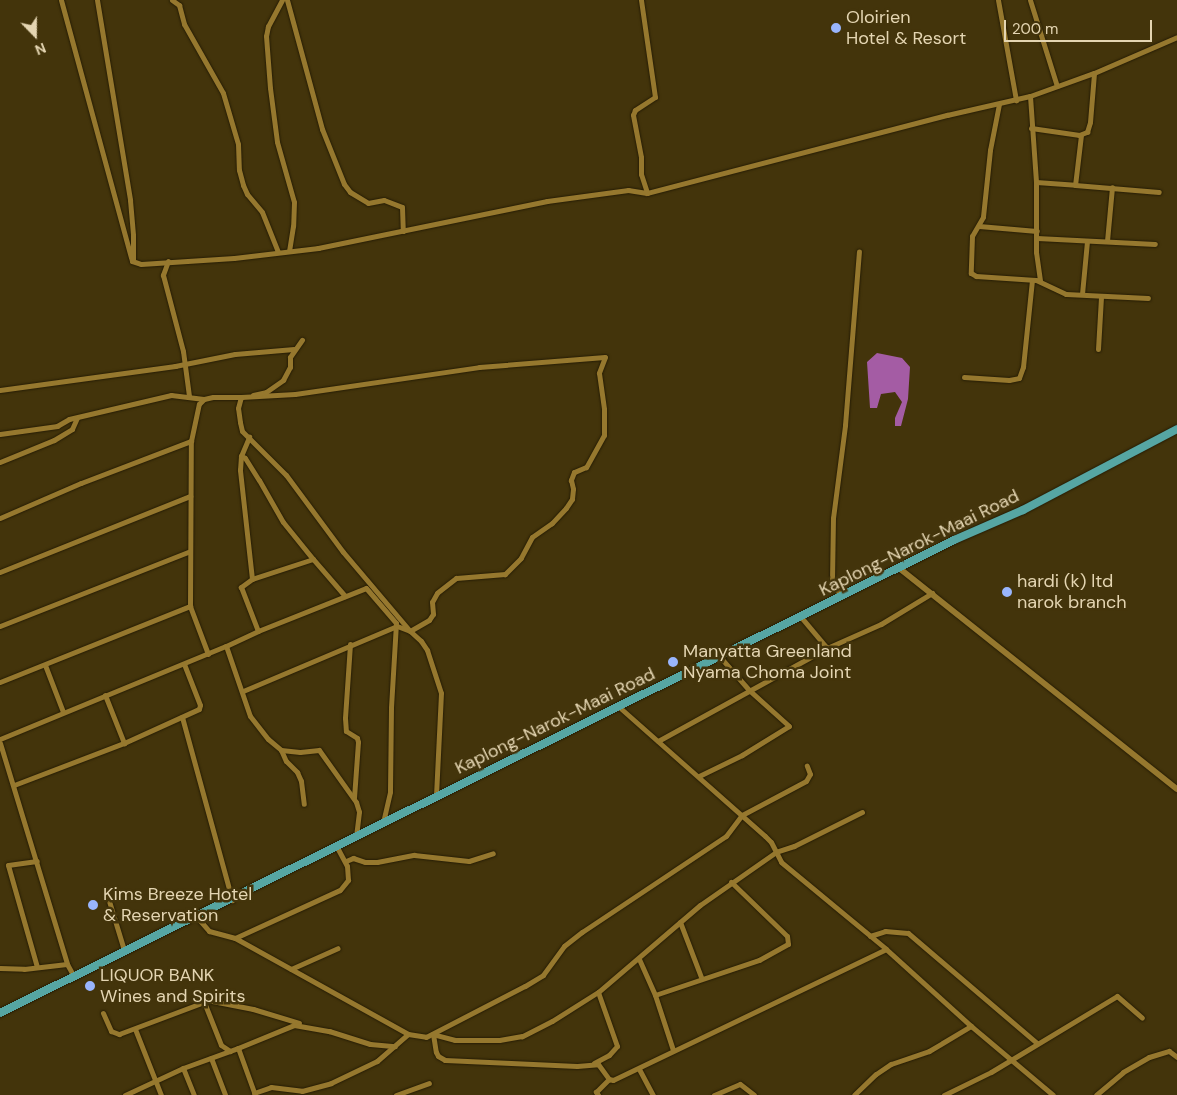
<!DOCTYPE html>
<style>
body{margin:0}
#map{position:relative;width:1177px;height:1095px;overflow:hidden;background:#43340b;font-family:"DM Sans",sans-serif}
div>[style]{position:absolute}
[style*='--x']{left:calc(var(--x)*1px);top:calc(var(--y)*1px);width:calc(var(--w)*1px);rotate:calc(var(--a)*1deg)}
.water>*{inset:0;background:#a45ca4}
.roads{filter:drop-shadow(0 0 1px #251c05) drop-shadow(0 0 1px #251c05)}
.minor>*{height:5px;margin:-2.5px;padding:0 2.5px;transform-origin:2.5px;border-radius:2.5px;background:#96782e}
.tertiary>*{height:6px;margin:-3px;padding:0 3px;transform-origin:3px;border-radius:3px;background:#96782e}
.trunk>*{height:8px;margin:-4px;padding:0 4px;transform-origin:4px;border-radius:4px;background:#56a6a3}
.dots>*{width:14px;height:14px;translate:-50% -50%;box-sizing:border-box;border:2px solid #43340b;border-radius:50%}
span{translate:-50% -50%;white-space:nowrap;text-align:center;line-height:1.15;-webkit-text-stroke:5px #43340b;paint-order:stroke}
.poi-label{font-size:18px;color:#e4d5b2}
.left{translate:0 -50%;text-align:left}
.street-label{font-size:18px;color:#e4d5b2}
.north{position:absolute;left:10px;top:10px;width:50px;height:50px;-webkit-text-stroke:4px #43340b;paint-order:stroke;rotate:158deg;font-size:14px;font-weight:700;line-height:20px;text-align:center;color:#e4d5b2}
.north::after{content:'';display:block;margin:auto;width:18px;height:22px;background:#e4d5b2;clip-path:polygon(50% 0,100% 100%,50% 72%,0 100%)}
.scale{position:absolute;left:1004px;top:20px;width:148px;height:22px;box-sizing:border-box;border:2px solid #e4d5b2;border-top:0;padding-left:6px;font-size:15px;line-height:18px;white-space:nowrap;color:#e4d5b2;-webkit-text-stroke:4px #43340b;paint-order:stroke}
</style>
<div id="map">
<div class="water">
<div style="clip-path:polygon(877px 353px,902px 358px,910px 367px,908px 399px,901px 426px,895px 426px,895px 418px,902px 402px,895px 392px,881px 394px,877px 408px,870px 408px,867px 362px)"></div>
</div>
<div class="roads">
<div class="minor">
<div style="--x:61;--y:0;--w:266;--a:74.8"></div>
<div style="--x:131;--y:257;--w:4;--a:76"></div>
<div style="--x:132;--y:261;--w:9;--a:18"></div>
<div style="--x:141;--y:264;--w:93;--a:-3.7"></div>
<div style="--x:234;--y:258;--w:85;--a:-6.8"></div>
<div style="--x:318;--y:248;--w:234;--a:-11.6"></div>
<div style="--x:547;--y:201;--w:82;--a:-7.7"></div>
<div style="--x:628;--y:190;--w:19;--a:9"></div>
<div style="--x:647;--y:193;--w:310;--a:-14.6"></div>
<div style="--x:947;--y:115;--w:85;--a:-12.9"></div>
<div style="--x:1030;--y:96;--w:68;--a:-19.8"></div>
<div style="--x:1094;--y:73;--w:90;--a:-23.4"></div>
<div style="--x:97;--y:0;--w:203;--a:80.6"></div>
<div style="--x:130;--y:200;--w:35;--a:85"></div>
<div style="--x:133;--y:235;--w:24;--a:90"></div>
<div style="--x:172;--y:0;--w:9;--a:36"></div>
<div style="--x:179;--y:5;--w:20;--a:75"></div>
<div style="--x:184;--y:24;--w:79;--a:60.5"></div>
<div style="--x:223;--y:93;--w:53;--a:73.6"></div>
<div style="--x:238;--y:144;--w:26;--a:88"></div>
<div style="--x:239;--y:170;--w:16;--a:75"></div>
<div style="--x:243;--y:185;--w:10;--a:66"></div>
<div style="--x:247;--y:194;--w:23;--a:50"></div>
<div style="--x:262;--y:212;--w:43;--a:68.2"></div>
<div style="--x:282;--y:0;--w:30;--a:118"></div>
<div style="--x:268;--y:26;--w:10;--a:101"></div>
<div style="--x:266;--y:36;--w:52;--a:85.6"></div>
<div style="--x:270;--y:88;--w:54;--a:82.6"></div>
<div style="--x:277;--y:142;--w:62;--a:74.2"></div>
<div style="--x:294;--y:202;--w:24;--a:92"></div>
<div style="--x:293;--y:226;--w:25;--a:99"></div>
<div style="--x:287;--y:0;--w:134;--a:74.8"></div>
<div style="--x:322;--y:129;--w:59;--a:68.2"></div>
<div style="--x:344;--y:184;--w:10;--a:53"></div>
<div style="--x:350;--y:192;--w:21;--a:31"></div>
<div style="--x:368;--y:203;--w:16;--a:-11"></div>
<div style="--x:384;--y:200;--w:19;--a:21"></div>
<div style="--x:402;--y:207;--w:24;--a:88"></div>
<div style="--x:641;--y:0;--w:98;--a:81.8"></div>
<div style="--x:655;--y:97;--w:24;--a:147"></div>
<div style="--x:635;--y:110;--w:5;--a:112"></div>
<div style="--x:633;--y:115;--w:43;--a:79.2"></div>
<div style="--x:641;--y:157;--w:17;--a:90"></div>
<div style="--x:641;--y:174;--w:20;--a:72"></div>
<div style="--x:998;--y:0;--w:102;--a:79.8"></div>
<div style="--x:1030;--y:0;--w:90;--a:72.6"></div>
<div style="--x:1030;--y:96;--w:86;--a:86"></div>
<div style="--x:1036;--y:182;--w:70;--a:90"></div>
<div style="--x:1036;--y:252;--w:29;--a:82"></div>
<div style="--x:999;--y:104;--w:47;--a:101.1"></div>
<div style="--x:990;--y:150;--w:67;--a:96"></div>
<div style="--x:983;--y:217;--w:22;--a:120"></div>
<div style="--x:972;--y:236;--w:37;--a:92"></div>
<div style="--x:971;--y:273;--w:6;--a:31"></div>
<div style="--x:976;--y:276;--w:60;--a:3.8"></div>
<div style="--x:1036;--y:280;--w:33;--a:25"></div>
<div style="--x:1066;--y:294;--w:82;--a:2.8"></div>
<div style="--x:1031;--y:128;--w:49;--a:8.3"></div>
<div style="--x:1079;--y:135;--w:9;--a:-21"></div>
<div style="--x:1087;--y:132;--w:10;--a:-73"></div>
<div style="--x:1090;--y:122;--w:49;--a:-85.3"></div>
<div style="--x:1081;--y:135;--w:50;--a:96.8"></div>
<div style="--x:1075;--y:185;--w:84;--a:4.8"></div>
<div style="--x:1036;--y:182;--w:39;--a:4"></div>
<div style="--x:979;--y:226;--w:58;--a:4.9"></div>
<div style="--x:1037;--y:238;--w:118;--a:2.9"></div>
<div style="--x:1107;--y:241;--w:54;--a:-84.7"></div>
<div style="--x:168;--y:261;--w:15;--a:110"></div>
<div style="--x:163;--y:275;--w:79;--a:75.3"></div>
<div style="--x:183;--y:351;--w:45;--a:82.4"></div>
<div style="--x:1082;--y:294;--w:53;--a:-84.6"></div>
<div style="--x:1098;--y:349;--w:52;--a:-86.7"></div>
<div style="--x:605;--y:357;--w:17;--a:111"></div>
<div style="--x:599;--y:373;--w:36;--a:82"></div>
<div style="--x:604;--y:409;--w:26;--a:90"></div>
<div style="--x:604;--y:435;--w:37;--a:119"></div>
<div style="--x:586;--y:467;--w:13;--a:157"></div>
<div style="--x:574;--y:472;--w:9;--a:111"></div>
<div style="--x:571;--y:480;--w:9;--a:77"></div>
<div style="--x:573;--y:489;--w:10;--a:96"></div>
<div style="--x:572;--y:499;--w:11;--a:124"></div>
<div style="--x:566;--y:508;--w:21;--a:133"></div>
<div style="--x:552;--y:523;--w:24;--a:145"></div>
<div style="--x:532;--y:537;--w:24;--a:118"></div>
<div style="--x:521;--y:558;--w:23;--a:135"></div>
<div style="--x:505;--y:574;--w:49;--a:175.3"></div>
<div style="--x:456;--y:578;--w:24;--a:142"></div>
<div style="--x:437;--y:593;--w:10;--a:119"></div>
<div style="--x:432;--y:602;--w:12;--a:85"></div>
<div style="--x:433;--y:614;--w:7;--a:124"></div>
<div style="--x:429;--y:620;--w:22;--a:150"></div>
<div style="--x:410;--y:631;--w:104;--a:-130.3"></div>
<div style="--x:343;--y:552;--w:96;--a:-126.5"></div>
<div style="--x:286;--y:475;--w:62;--a:-135"></div>
<div style="--x:242;--y:431;--w:9;--a:-103"></div>
<div style="--x:240;--y:422;--w:14;--a:-98"></div>
<div style="--x:238;--y:408;--w:11;--a:-75"></div>
<div style="--x:241;--y:397;--w:54;--a:-3.2"></div>
<div style="--x:295;--y:394;--w:186;--a:-8.3"></div>
<div style="--x:479;--y:367;--w:126;--a:-4.5"></div>
<div style="--x:964;--y:377;--w:45;--a:3.8"></div>
<div style="--x:1009;--y:380;--w:10;--a:-11"></div>
<div style="--x:1019;--y:378;--w:12;--a:-70"></div>
<div style="--x:1023;--y:367;--w:87;--a:-84.1"></div>
<div style="--x:0;--y:390;--w:177;--a:-7.8"></div>
<div style="--x:175;--y:366;--w:61;--a:-11.3"></div>
<div style="--x:235;--y:354;--w:59;--a:-4.8"></div>
<div style="--x:253;--y:395;--w:13;--a:-13"></div>
<div style="--x:266;--y:392;--w:21;--a:-35"></div>
<div style="--x:283;--y:380;--w:15;--a:-62"></div>
<div style="--x:290;--y:367;--w:10;--a:-90"></div>
<div style="--x:290;--y:357;--w:21;--a:-55"></div>
<div style="--x:0;--y:434;--w:58;--a:-8"></div>
<div style="--x:57;--y:426;--w:14;--a:-30"></div>
<div style="--x:69;--y:419;--w:105;--a:-13.2"></div>
<div style="--x:171;--y:395;--w:33;--a:7"></div>
<div style="--x:241;--y:456;--w:21;--a:-67"></div>
<div style="--x:0;--y:462;--w:58;--a:-22.2"></div>
<div style="--x:54;--y:440;--w:21;--a:-31"></div>
<div style="--x:72;--y:429;--w:12;--a:-66"></div>
<div style="--x:0;--y:518;--w:88;--a:-23.4"></div>
<div style="--x:81;--y:483;--w:118;--a:-20.9"></div>
<div style="--x:0;--y:572;--w:205;--a:-21.8"></div>
<div style="--x:252;--y:579;--w:110;--a:-96.3"></div>
<div style="--x:240;--y:470;--w:14;--a:-86"></div>
<div style="--x:241;--y:456;--w:4;--a:27"></div>
<div style="--x:245;--y:458;--w:26;--a:58"></div>
<div style="--x:259;--y:480;--w:48;--a:60.3"></div>
<div style="--x:283;--y:522;--w:48;--a:51"></div>
<div style="--x:345;--y:596;--w:49;--a:-130.9"></div>
<div style="--x:313;--y:559;--w:64;--a:161.8"></div>
<div style="--x:252;--y:579;--w:14;--a:144"></div>
<div style="--x:241;--y:587;--w:47;--a:68.9"></div>
<div style="--x:258;--y:631;--w:116;--a:-21.7"></div>
<div style="--x:366;--y:588;--w:46;--a:49.4"></div>
<div style="--x:396;--y:623;--w:85;--a:93.4"></div>
<div style="--x:391;--y:708;--w:84;--a:90.7"></div>
<div style="--x:390;--y:792;--w:31;--a:103"></div>
<div style="--x:841;--y:597;--w:18;--a:-119"></div>
<div style="--x:832;--y:581;--w:63;--a:-89.1"></div>
<div style="--x:833;--y:518;--w:94;--a:-82.6"></div>
<div style="--x:845;--y:425;--w:174;--a:-85.4"></div>
<div style="--x:801;--y:617;--w:40;--a:50"></div>
<div style="--x:0;--y:626;--w:204;--a:-21.5"></div>
<div style="--x:350;--y:644;--w:74;--a:93.9"></div>
<div style="--x:345;--y:718;--w:13;--a:86"></div>
<div style="--x:346;--y:731;--w:13;--a:32"></div>
<div style="--x:357;--y:738;--w:4;--a:76"></div>
<div style="--x:358;--y:742;--w:56;--a:94.1"></div>
<div style="--x:226;--y:646;--w:35;--a:-25"></div>
<div style="--x:208;--y:654;--w:51;--a:-110.6"></div>
<div style="--x:190;--y:606;--w:165;--a:-89.7"></div>
<div style="--x:191;--y:441;--w:38;--a:-78"></div>
<div style="--x:199;--y:404;--w:7;--a:-45"></div>
<div style="--x:204;--y:399;--w:9;--a:-13"></div>
<div style="--x:213;--y:397;--w:29;--a:0"></div>
<div style="--x:45;--y:665;--w:50;--a:69"></div>
<div style="--x:0;--y:682;--w:205;--a:-21.8"></div>
<div style="--x:243;--y:691;--w:167;--a:-22.9"></div>
<div style="--x:397;--y:626;--w:14;--a:21"></div>
<div style="--x:410;--y:631;--w:15;--a:42"></div>
<div style="--x:421;--y:641;--w:11;--a:56"></div>
<div style="--x:427;--y:650;--w:45;--a:72"></div>
<div style="--x:441;--y:693;--w:103;--a:92.8"></div>
<div style="--x:105;--y:695;--w:52;--a:68.4"></div>
<div style="--x:618;--y:706;--w:196;--a:41.5"></div>
<div style="--x:765;--y:836;--w:8;--a:45"></div>
<div style="--x:771;--y:842;--w:22;--a:63"></div>
<div style="--x:781;--y:862;--w:136;--a:39.6"></div>
<div style="--x:886;--y:949;--w:115;--a:42.2"></div>
<div style="--x:971;--y:1026;--w:107;--a:40.1"></div>
<div style="--x:182;--y:717;--w:190;--a:74.7"></div>
<div style="--x:0;--y:739;--w:244;--a:-22.4"></div>
<div style="--x:226;--y:646;--w:74;--a:71.1"></div>
<div style="--x:250;--y:716;--w:29;--a:52"></div>
<div style="--x:268;--y:739;--w:17;--a:40"></div>
<div style="--x:281;--y:750;--w:12;--a:66"></div>
<div style="--x:286;--y:761;--w:16;--a:45"></div>
<div style="--x:297;--y:772;--w:10;--a:66"></div>
<div style="--x:301;--y:781;--w:23;--a:83"></div>
<div style="--x:658;--y:741;--w:193;--a:-28.8"></div>
<div style="--x:827;--y:648;--w:59;--a:-24"></div>
<div style="--x:881;--y:624;--w:60;--a:-31.3"></div>
<div style="--x:0;--y:743;--w:231;--a:73.1"></div>
<div style="--x:67;--y:964;--w:13;--a:61"></div>
<div style="--x:281;--y:750;--w:19;--a:6"></div>
<div style="--x:300;--y:752;--w:19;--a:-6"></div>
<div style="--x:319;--y:750;--w:64;--a:54.6"></div>
<div style="--x:356;--y:802;--w:10;--a:73"></div>
<div style="--x:359;--y:812;--w:25;--a:97"></div>
<div style="--x:699;--y:776;--w:48;--a:-26"></div>
<div style="--x:742;--y:755;--w:55;--a:-31.7"></div>
<div style="--x:789;--y:726;--w:54;--a:-138"></div>
<div style="--x:749;--y:690;--w:44;--a:-131.3"></div>
<div style="--x:14;--y:785;--w:118;--a:-20.9"></div>
<div style="--x:124;--y:743;--w:82;--a:-24.4"></div>
<div style="--x:199;--y:709;--w:4;--a:-76"></div>
<div style="--x:200;--y:705;--w:44;--a:-111.3"></div>
<div style="--x:862;--y:812;--w:76;--a:153.4"></div>
<div style="--x:794;--y:846;--w:19;--a:162"></div>
<div style="--x:776;--y:852;--w:93;--a:145.1"></div>
<div style="--x:700;--y:905;--w:134;--a:139.5"></div>
<div style="--x:598;--y:992;--w:54;--a:147.8"></div>
<div style="--x:552;--y:1021;--w:34;--a:153"></div>
<div style="--x:522;--y:1036;--w:23;--a:170"></div>
<div style="--x:499;--y:1040;--w:44;--a:180"></div>
<div style="--x:455;--y:1040;--w:23;--a:-165"></div>
<div style="--x:433;--y:1034;--w:18;--a:81"></div>
<div style="--x:436;--y:1052;--w:4;--a:63"></div>
<div style="--x:438;--y:1056;--w:8;--a:30"></div>
<div style="--x:445;--y:1060;--w:132;--a:2.6"></div>
<div style="--x:577;--y:1066;--w:21;--a:-5"></div>
<div style="--x:598;--y:1064;--w:19;--a:54"></div>
<div style="--x:609;--y:1079;--w:4;--a:14"></div>
<div style="--x:613;--y:1080;--w:303;--a:-25.6"></div>
<div style="--x:346;--y:861;--w:8;--a:-23"></div>
<div style="--x:353;--y:858;--w:13;--a:18"></div>
<div style="--x:365;--y:862;--w:12;--a:0"></div>
<div style="--x:377;--y:862;--w:38;--a:-11"></div>
<div style="--x:414;--y:855;--w:55;--a:6.2"></div>
<div style="--x:469;--y:861;--w:25;--a:-18"></div>
<div style="--x:109;--y:901;--w:51;--a:73"></div>
<div style="--x:196;--y:916;--w:20;--a:49"></div>
<div style="--x:209;--y:931;--w:27;--a:15"></div>
<div style="--x:235;--y:938;--w:198;--a:29"></div>
<div style="--x:408;--y:1034;--w:18;--a:9"></div>
<div style="--x:426;--y:1037;--w:111;--a:-27.3"></div>
<div style="--x:525;--y:986;--w:21;--a:-31"></div>
<div style="--x:543;--y:975;--w:36;--a:-54"></div>
<div style="--x:564;--y:946;--w:23;--a:-38"></div>
<div style="--x:582;--y:932;--w:173;--a:-33.7"></div>
<div style="--x:726;--y:836;--w:26;--a:-53"></div>
<div style="--x:742;--y:815;--w:72;--a:-28"></div>
<div style="--x:806;--y:781;--w:8;--a:-60"></div>
<div style="--x:810;--y:774;--w:9;--a:-111"></div>
<div style="--x:680;--y:922;--w:59;--a:69.1"></div>
<div style="--x:870;--y:936;--w:16;--a:-18"></div>
<div style="--x:885;--y:931;--w:23;--a:5"></div>
<div style="--x:908;--y:933;--w:170;--a:40.5"></div>
<div style="--x:235;--y:938;--w:115;--a:-24.6"></div>
<div style="--x:340;--y:890;--w:13;--a:-51"></div>
<div style="--x:348;--y:880;--w:14;--a:-94"></div>
<div style="--x:347;--y:866;--w:21;--a:-118"></div>
<div style="--x:639;--y:959;--w:39;--a:66"></div>
<div style="--x:655;--y:995;--w:58;--a:71.9"></div>
<div style="--x:37;--y:967;--w:106;--a:-105.9"></div>
<div style="--x:8;--y:865;--w:29;--a:-8"></div>
<div style="--x:0;--y:968;--w:24;--a:2"></div>
<div style="--x:24;--y:969;--w:43;--a:-6.6"></div>
<div style="--x:291;--y:969;--w:51;--a:-24.1"></div>
<div style="--x:655;--y:995;--w:110;--a:-18.6"></div>
<div style="--x:759;--y:960;--w:33;--a:-29"></div>
<div style="--x:788;--y:944;--w:8;--a:-97"></div>
<div style="--x:787;--y:936;--w:78;--a:-136"></div>
<div style="--x:204;--y:1002;--w:4;--a:-34"></div>
<div style="--x:207;--y:1000;--w:47;--a:11.1"></div>
<div style="--x:253;--y:1009;--w:48;--a:16.9"></div>
<div style="--x:103;--y:1013;--w:20;--a:66"></div>
<div style="--x:111;--y:1031;--w:9;--a:21"></div>
<div style="--x:119;--y:1034;--w:91;--a:-20.6"></div>
<div style="--x:204;--y:1002;--w:46;--a:68.4"></div>
<div style="--x:221;--y:1045;--w:11;--a:34"></div>
<div style="--x:135;--y:1029;--w:71;--a:68.5"></div>
<div style="--x:238;--y:1048;--w:50;--a:70.1"></div>
<div style="--x:211;--y:1058;--w:40;--a:69"></div>
<div style="--x:594;--y:1063;--w:17;--a:-28"></div>
<div style="--x:609;--y:1055;--w:12;--a:-48"></div>
<div style="--x:617;--y:1046;--w:57;--a:-109.4"></div>
<div style="--x:183;--y:1068;--w:29;--a:68"></div>
<div style="--x:639;--y:1069;--w:30;--a:62"></div>
<div style="--x:254;--y:1093;--w:18;--a:-19"></div>
<div style="--x:271;--y:1087;--w:31;--a:7"></div>
<div style="--x:302;--y:1091;--w:30;--a:-15"></div>
<div style="--x:331;--y:1083;--w:51;--a:-25.6"></div>
<div style="--x:377;--y:1061;--w:41;--a:-41.1"></div>
<div style="--x:125;--y:1095;--w:64;--a:-25"></div>
<div style="--x:183;--y:1068;--w:59;--a:-20"></div>
<div style="--x:238;--y:1048;--w:61;--a:-22.3"></div>
<div style="--x:294;--y:1025;--w:36;--a:10"></div>
<div style="--x:329;--y:1031;--w:43;--a:17.6"></div>
<div style="--x:370;--y:1044;--w:25;--a:5"></div>
<div style="--x:396;--y:1095;--w:35;--a:-20"></div>
<div style="--x:598;--y:1095;--w:4;--a:-124"></div>
<div style="--x:596;--y:1092;--w:18;--a:-45"></div>
<div style="--x:714;--y:1095;--w:28;--a:-23"></div>
<div style="--x:740;--y:1084;--w:18;--a:38"></div>
<div style="--x:854;--y:1095;--w:30;--a:-44"></div>
<div style="--x:876;--y:1074;--w:18;--a:-34"></div>
<div style="--x:891;--y:1064;--w:40;--a:-18.9"></div>
<div style="--x:929;--y:1051;--w:49;--a:-30.8"></div>
<div style="--x:944;--y:1095;--w:52;--a:-26.1"></div>
<div style="--x:991;--y:1072;--w:147;--a:-31.1"></div>
<div style="--x:1117;--y:996;--w:33;--a:41"></div>
<div style="--x:1096;--y:1095;--w:35;--a:-40"></div>
<div style="--x:1123;--y:1072;--w:30;--a:-30"></div>
<div style="--x:1149;--y:1057;--w:21;--a:-17"></div>
<div style="--x:1169;--y:1051;--w:10;--a:37"></div>
</div>
<div class="tertiary">
<div style="--x:899;--y:568;--w:355;--a:38.5"></div>
</div>
<div class="trunk">
<div style="--x:0;--y:1013;--w:1065;--a:-26.37"></div>
<div style="--x:954;--y:540;--w:75;--a:-23.5"></div>
<div style="--x:1023;--y:510;--w:174;--a:-27.7"></div>
</div>
</div>
<div class="dots">
<div style="left:836px;top:28px;background:#99b5fd"></div>
<div style="left:1007px;top:592px;background:#99b5fd"></div>
<div style="left:673px;top:662px;background:#99b5fd"></div>
<div style="left:93px;top:905px;background:#99b5fd"></div>
<div style="left:90px;top:986px;background:#99b5fd"></div>
</div>
<div class="poi-label">
<span class="left" style="left:846px;top:28px">Oloirien<br>Hotel &amp; Resort</span>
<span class="left" style="left:1017px;top:592px">hardi (k) ltd<br>narok branch</span>
<span class="left" style="left:683px;top:662px">Manyatta Greenland<br>Nyama Choma Joint</span>
<span class="left" style="left:103px;top:905px">Kims Breeze Hotel<br>&amp; Reservation</span>
<span class="left" style="left:100px;top:986px">LIQUOR BANK<br>Wines and Spirits</span>
</div>
<div class="street-label">
<span style="left:919px;top:543px;rotate:-26deg">Kaplong-Narok-Maai Road</span>
<span style="left:555px;top:721px;rotate:-26deg">Kaplong-Narok-Maai Road</span>
</div>
<div class="north">N</div>
<div class="scale">200 m</div>
</div>
